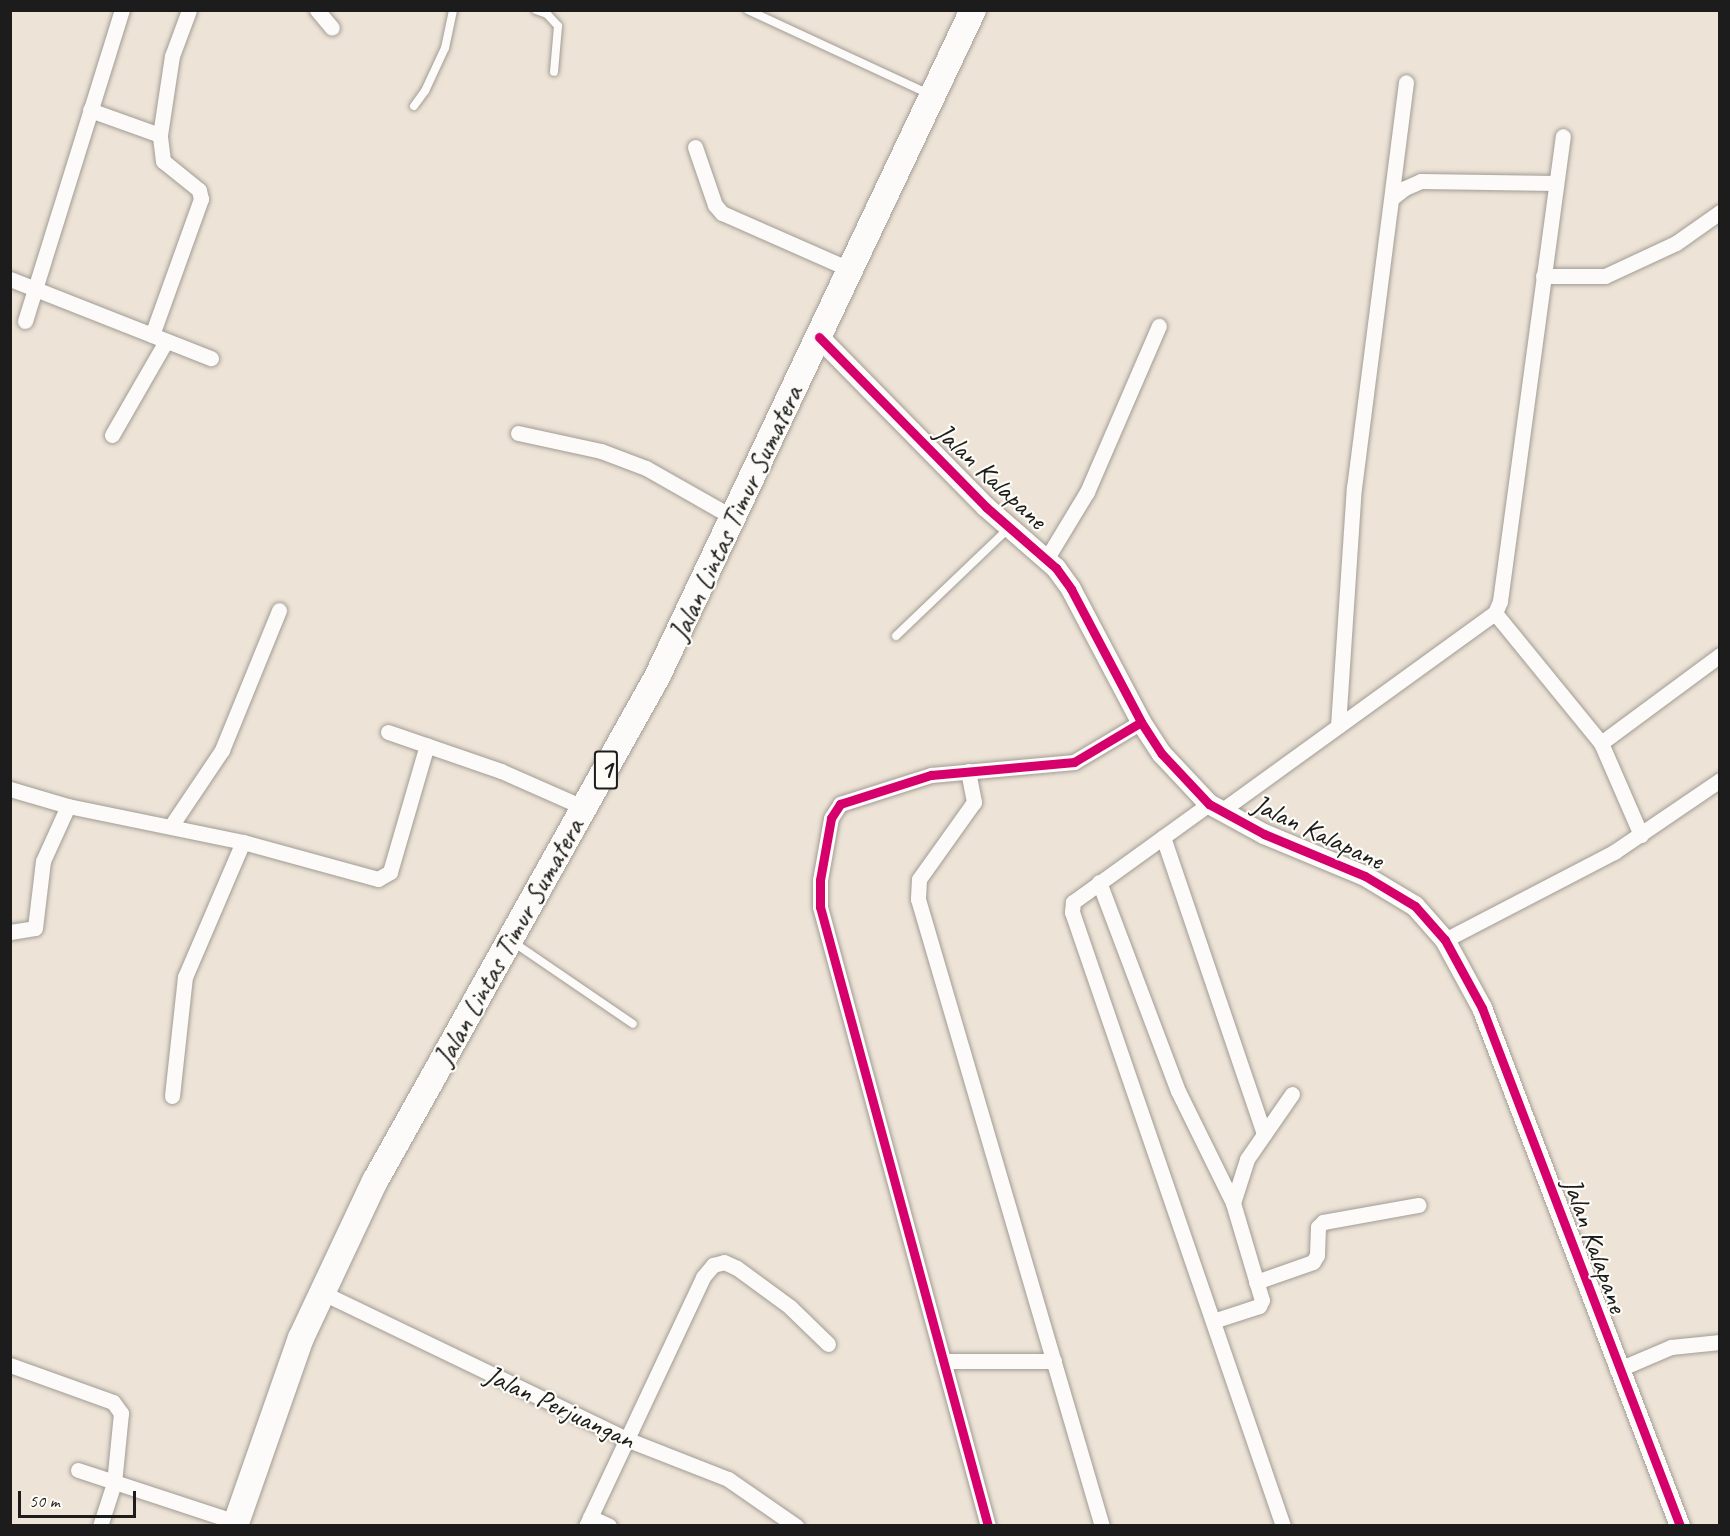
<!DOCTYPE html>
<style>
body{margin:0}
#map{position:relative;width:1730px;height:1536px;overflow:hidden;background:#ede3d6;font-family:Caveat,sans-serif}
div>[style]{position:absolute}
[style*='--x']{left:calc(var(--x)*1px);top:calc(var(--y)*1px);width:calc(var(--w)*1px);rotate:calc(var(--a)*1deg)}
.roads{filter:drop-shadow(0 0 2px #a19c95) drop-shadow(0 0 2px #a19c95)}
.service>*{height:8px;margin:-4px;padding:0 4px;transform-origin:4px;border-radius:4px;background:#fcfbf9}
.minor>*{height:15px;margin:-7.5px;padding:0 7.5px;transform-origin:7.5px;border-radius:7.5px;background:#fcfbf9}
.tertiary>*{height:20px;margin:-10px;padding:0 10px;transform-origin:10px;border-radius:10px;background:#fcfbf9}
.trunk>*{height:26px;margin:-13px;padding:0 13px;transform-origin:13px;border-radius:13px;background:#fcfbf9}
.cycleway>*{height:9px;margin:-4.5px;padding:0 4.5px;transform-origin:4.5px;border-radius:4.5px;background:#d6006c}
span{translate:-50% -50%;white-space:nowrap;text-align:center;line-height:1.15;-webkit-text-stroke:4.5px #fdfcf7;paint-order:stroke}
.shield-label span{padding:2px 4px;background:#fdfcf7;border:2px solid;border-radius:4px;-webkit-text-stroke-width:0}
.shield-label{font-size:27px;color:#1c1c1c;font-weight:700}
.street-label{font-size:28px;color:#1c1c1c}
.frame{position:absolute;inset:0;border:12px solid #1c1c1c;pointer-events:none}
.scale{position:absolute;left:18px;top:1491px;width:118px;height:27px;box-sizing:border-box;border:3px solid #1c1c1c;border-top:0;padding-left:8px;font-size:18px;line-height:21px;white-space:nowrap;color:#1c1c1c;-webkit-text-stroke:4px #fdfcf7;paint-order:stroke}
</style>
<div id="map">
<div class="roads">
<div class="service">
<div style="--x:536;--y:10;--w:12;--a:20"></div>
<div style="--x:547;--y:14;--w:16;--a:47"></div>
<div style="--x:558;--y:26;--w:46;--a:95"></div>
<div style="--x:748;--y:10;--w:200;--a:24.9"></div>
<div style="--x:414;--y:106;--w:19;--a:-54"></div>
<div style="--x:425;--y:91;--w:47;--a:-65.1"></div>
<div style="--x:445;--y:48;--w:39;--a:-78"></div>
<div style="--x:896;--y:636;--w:156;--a:-43.7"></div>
<div style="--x:513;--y:942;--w:145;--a:34.3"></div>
</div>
<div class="minor">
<div style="--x:317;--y:10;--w:23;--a:50"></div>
<div style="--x:90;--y:110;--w:74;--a:19.7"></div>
<div style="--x:695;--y:147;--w:61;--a:71"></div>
<div style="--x:715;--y:205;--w:11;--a:49"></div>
<div style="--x:722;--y:213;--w:141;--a:23.8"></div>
<div style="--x:1392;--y:198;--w:16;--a:-38"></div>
<div style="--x:1405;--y:188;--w:17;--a:-24"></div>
<div style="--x:1421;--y:181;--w:135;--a:0.8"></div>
<div style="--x:1543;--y:276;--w:62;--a:0"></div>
<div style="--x:1605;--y:276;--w:78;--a:-24.9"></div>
<div style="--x:1676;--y:243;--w:54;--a:-35.2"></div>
<div style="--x:10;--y:279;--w:216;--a:21.5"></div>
<div style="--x:25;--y:321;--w:326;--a:-72.7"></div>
<div style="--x:152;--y:335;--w:145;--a:-70.2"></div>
<div style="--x:201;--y:199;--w:9;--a:-103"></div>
<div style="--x:199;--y:190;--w:46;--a:-141.1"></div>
<div style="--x:163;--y:161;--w:26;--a:-97"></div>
<div style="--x:160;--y:135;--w:80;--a:-81.4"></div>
<div style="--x:172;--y:56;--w:49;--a:-69.7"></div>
<div style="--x:518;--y:433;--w:85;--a:12.2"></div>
<div style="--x:601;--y:451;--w:48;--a:20.7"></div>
<div style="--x:646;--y:468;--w:101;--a:29.6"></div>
<div style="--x:112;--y:435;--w:108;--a:-60.1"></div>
<div style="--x:1047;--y:558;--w:77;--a:-58.8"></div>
<div style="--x:1087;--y:492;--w:181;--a:-66.6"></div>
<div style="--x:1495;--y:613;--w:168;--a:50.8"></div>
<div style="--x:1338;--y:726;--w:239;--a:-86.2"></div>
<div style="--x:1354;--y:488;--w:409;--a:-82.7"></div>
<div style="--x:388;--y:732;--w:120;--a:19"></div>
<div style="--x:501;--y:771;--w:92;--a:23.8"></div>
<div style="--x:968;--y:771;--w:32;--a:79"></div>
<div style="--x:974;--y:802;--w:95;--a:125.5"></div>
<div style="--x:919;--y:879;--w:20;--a:93"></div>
<div style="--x:918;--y:899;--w:653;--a:73.65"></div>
<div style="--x:10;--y:789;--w:60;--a:16.3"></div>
<div style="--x:68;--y:806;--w:179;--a:11.6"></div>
<div style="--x:243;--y:842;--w:140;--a:15.3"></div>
<div style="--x:378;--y:879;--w:14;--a:-30"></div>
<div style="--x:390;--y:872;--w:132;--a:-73.8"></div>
<div style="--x:1209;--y:804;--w:168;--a:144.2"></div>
<div style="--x:1073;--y:902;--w:10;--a:96"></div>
<div style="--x:1072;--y:912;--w:649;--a:71.03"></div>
<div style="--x:1221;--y:811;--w:338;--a:-35.9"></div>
<div style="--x:1495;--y:613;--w:13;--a:-67"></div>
<div style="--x:1500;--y:601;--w:469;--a:-82.3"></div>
<div style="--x:171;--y:826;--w:92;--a:-56.1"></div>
<div style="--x:222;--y:750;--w:151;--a:-67.8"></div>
<div style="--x:1641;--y:835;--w:100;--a:-113.5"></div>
<div style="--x:1601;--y:743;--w:148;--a:-36.5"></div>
<div style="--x:1163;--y:837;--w:314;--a:71.2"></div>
<div style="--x:1099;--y:882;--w:223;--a:69.3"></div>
<div style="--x:1178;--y:1091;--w:125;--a:63.8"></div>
<div style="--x:1233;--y:1203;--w:101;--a:73.4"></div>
<div style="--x:1262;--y:1300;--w:7;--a:117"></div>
<div style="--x:1259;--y:1306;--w:48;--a:161.9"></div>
<div style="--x:10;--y:932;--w:25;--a:-9"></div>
<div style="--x:35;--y:928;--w:67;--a:-83.2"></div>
<div style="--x:43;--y:861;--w:60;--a:-65.6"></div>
<div style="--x:1445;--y:940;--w:191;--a:-27.5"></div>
<div style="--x:1614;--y:852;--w:128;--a:-34.2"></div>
<div style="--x:172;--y:1096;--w:120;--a:-83.8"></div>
<div style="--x:185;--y:977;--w:147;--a:-66.8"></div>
<div style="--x:1233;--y:1203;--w:46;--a:-72.3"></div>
<div style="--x:1247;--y:1159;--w:79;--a:-55.3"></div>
<div style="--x:1256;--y:1282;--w:60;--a:-19.3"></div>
<div style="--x:1313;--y:1262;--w:8;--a:-60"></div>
<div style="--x:1317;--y:1255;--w:28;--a:-88"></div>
<div style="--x:1318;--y:1227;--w:7;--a:-45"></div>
<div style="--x:1323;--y:1222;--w:97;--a:-10.1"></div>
<div style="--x:321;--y:1292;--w:339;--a:25.7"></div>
<div style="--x:626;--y:1439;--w:110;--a:21.4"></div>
<div style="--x:728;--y:1479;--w:83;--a:34.7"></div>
<div style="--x:943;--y:1361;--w:111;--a:0"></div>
<div style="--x:10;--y:1365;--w:109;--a:19.8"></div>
<div style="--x:113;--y:1402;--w:14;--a:54"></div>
<div style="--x:121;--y:1413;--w:70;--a:95.7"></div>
<div style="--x:114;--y:1483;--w:45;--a:108"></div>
<div style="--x:1617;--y:1370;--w:59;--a:-23.1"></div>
<div style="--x:1671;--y:1347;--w:49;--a:-5.8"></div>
<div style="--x:78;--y:1470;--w:166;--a:18.2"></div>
<div style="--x:590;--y:1517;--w:21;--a:25"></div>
<div style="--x:586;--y:1526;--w:275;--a:-64.8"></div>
<div style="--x:703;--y:1277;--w:16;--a:-50"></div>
<div style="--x:713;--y:1265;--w:11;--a:-15"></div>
<div style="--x:724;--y:1262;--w:14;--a:25"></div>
<div style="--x:737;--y:1268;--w:66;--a:36.3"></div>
<div style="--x:790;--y:1307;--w:53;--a:44.2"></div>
<div style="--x:988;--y:1526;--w:641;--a:-105.18"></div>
<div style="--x:820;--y:907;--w:27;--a:-90"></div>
<div style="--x:820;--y:880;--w:63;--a:-79.9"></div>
<div style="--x:831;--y:818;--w:17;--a:-57"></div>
<div style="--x:840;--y:804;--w:96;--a:-17.7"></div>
<div style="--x:931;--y:775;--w:144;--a:-5.2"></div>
<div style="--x:1074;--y:762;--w:78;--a:-30.8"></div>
</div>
<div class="tertiary">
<div style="--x:819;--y:337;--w:238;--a:45.5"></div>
<div style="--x:986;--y:507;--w:93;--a:41.1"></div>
<div style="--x:1056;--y:568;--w:26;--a:54"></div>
<div style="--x:1071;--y:589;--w:150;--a:62.2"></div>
<div style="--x:1141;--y:722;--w:38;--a:57"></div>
<div style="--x:1162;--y:754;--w:69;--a:46.8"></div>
<div style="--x:1209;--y:804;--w:63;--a:28.6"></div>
<div style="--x:1264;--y:834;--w:109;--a:22.6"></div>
<div style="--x:1365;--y:876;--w:58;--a:31"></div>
<div style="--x:1415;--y:906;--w:45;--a:48.6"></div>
<div style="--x:1445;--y:940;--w:77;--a:61.4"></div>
<div style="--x:1482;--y:1008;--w:555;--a:69.08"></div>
</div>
<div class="trunk">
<div style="--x:235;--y:1526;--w:199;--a:-70.7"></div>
<div style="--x:301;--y:1338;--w:174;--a:-64.8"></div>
<div style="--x:375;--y:1181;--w:578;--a:-60.77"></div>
<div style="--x:657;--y:677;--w:738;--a:-64.65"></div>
</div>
</div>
<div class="cycleway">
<div style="--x:819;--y:337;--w:238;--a:45.5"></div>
<div style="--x:986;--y:507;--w:93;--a:41.1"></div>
<div style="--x:1056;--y:568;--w:26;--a:54"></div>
<div style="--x:1071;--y:589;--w:150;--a:62.2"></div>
<div style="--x:1141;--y:722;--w:38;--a:57"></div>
<div style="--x:1162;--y:754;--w:69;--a:46.8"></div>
<div style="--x:1209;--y:804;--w:63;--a:28.6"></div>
<div style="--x:1264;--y:834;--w:109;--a:22.6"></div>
<div style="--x:1365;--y:876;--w:58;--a:31"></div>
<div style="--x:1415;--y:906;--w:45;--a:48.6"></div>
<div style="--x:1445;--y:940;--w:77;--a:61.4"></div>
<div style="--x:1482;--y:1008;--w:555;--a:69.08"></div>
<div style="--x:988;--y:1526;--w:641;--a:-105.18"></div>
<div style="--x:820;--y:907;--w:27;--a:-90"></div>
<div style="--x:820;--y:880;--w:63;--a:-79.9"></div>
<div style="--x:831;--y:818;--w:17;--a:-57"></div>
<div style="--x:840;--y:804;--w:96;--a:-17.7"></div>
<div style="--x:931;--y:775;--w:144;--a:-5.2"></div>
<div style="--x:1074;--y:762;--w:78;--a:-30.8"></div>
</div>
<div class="shield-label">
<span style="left:606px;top:770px">1</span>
</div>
<div class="street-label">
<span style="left:991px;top:476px;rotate:43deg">Jalan Kalapane</span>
<span style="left:736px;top:513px;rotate:-65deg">Jalan Lintas Timur Sumatera</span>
<span style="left:1318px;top:832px;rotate:25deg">Jalan Kalapane</span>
<span style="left:509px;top:942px;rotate:-61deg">Jalan Lintas Timur Sumatera</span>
<span style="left:1595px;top:1245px;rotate:70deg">Jalan Kalapane</span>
<span style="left:560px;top:1407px;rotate:25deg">Jalan Perjuangan</span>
</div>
<div class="frame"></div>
<div class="scale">50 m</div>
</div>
